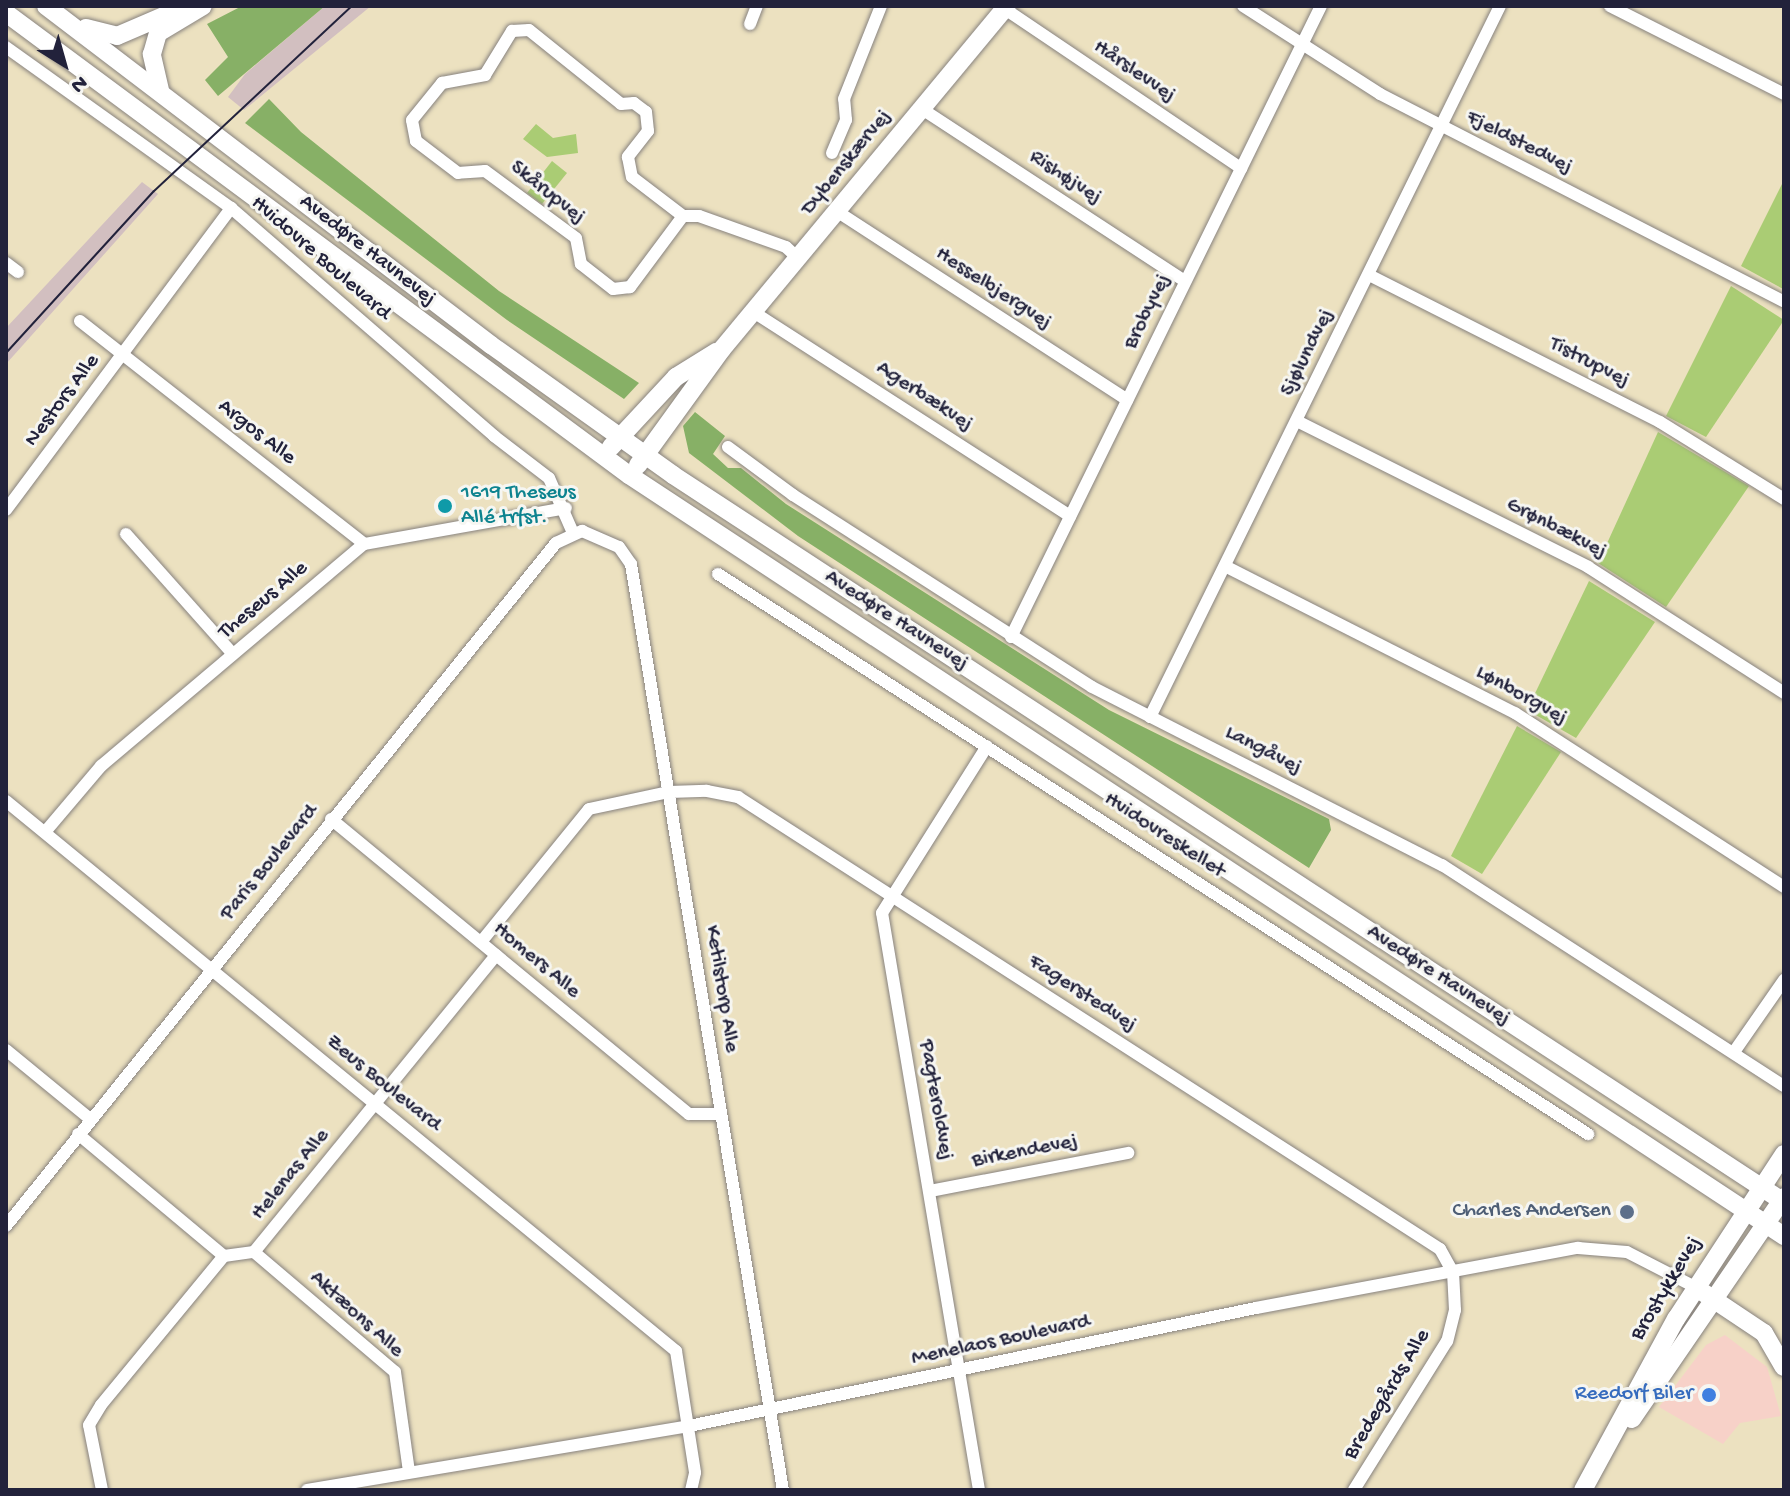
<!DOCTYPE html>
<meta charset="utf-8">
<style>
body{margin:0}
#map{position:relative;width:1790px;height:1496px;overflow:hidden;background:#ece1c0;font-family:"Gochi Hand",sans-serif}
div>[style]{position:absolute}
[style*='--x']{left:calc(var(--x)*1px);top:calc(var(--y)*1px);width:calc(var(--w)*1px);rotate:calc(var(--a)*1deg)}
.built>*{inset:0;background:#f7d1c8}
.industrial>*{inset:0;background:#d2bfc0}
.green>*{inset:0;background:#aacc74}
.forest>*{inset:0;background:#87b066}
.roads{filter:drop-shadow(0 0 2px #87827e) drop-shadow(0 0 2px #87827e)}
.street>*{height:12px;margin:-6px;padding:0 6px;transform-origin:6px;border-radius:6px;background:#fff}
.secondary>*{height:18px;margin:-9px;padding:0 9px;transform-origin:9px;border-radius:9px;background:#fff}
.tram>*{height:2px;margin:-1px;padding:0 1px;transform-origin:1px;border-radius:1px;background:#22223b}
.dots>*{width:22px;height:22px;translate:-50% -50%;box-sizing:border-box;border:4px solid #f6f6f2;border-radius:50%}
span{translate:-50% -50%;white-space:nowrap;text-align:center;line-height:1.15;-webkit-text-stroke:6px #f6f6f2;paint-order:stroke}
.street-label{font-size:22px;color:#22223b}
.culture-label{font-size:22px;color:#0d838f}
.left{translate:0 -50%;text-align:left}
.service-label{font-size:22px;color:#4e5e75}
.right{translate:-100% -50%;text-align:right}
.shop-label{font-size:22px;color:#366cbe}
.frame{position:absolute;inset:0;border:8px solid #22223b;pointer-events:none}
.north{position:absolute;left:24px;top:24px;width:80px;height:80px;-webkit-text-stroke:6px #f6f6f2;paint-order:stroke;rotate:143deg;font-size:22px;font-weight:700;line-height:32px;text-align:center;color:#22223b}
.north::after{content:'';display:block;margin:auto;width:28px;height:36px;background:#22223b;clip-path:polygon(50% 0,100% 100%,50% 72%,0 100%)}
</style>
<div id="map">
<div class="built">
<div style="clip-path:polygon(1725px 1335px,1767px 1367px,1781px 1416px,1740px 1423px,1723px 1444px,1659px 1407px,1706px 1345px)"></div>
</div>
<div class="industrial">
<div style="clip-path:polygon(325px 6px,371px 6px,244px 110px,228px 97px,245px 74px)"></div>
<div style="clip-path:polygon(142px 182px,158px 194px,6px 364px,6px 328px)"></div>
</div>
<div class="green">
<div style="clip-path:polygon(536px 124px,553px 138px,576px 134px,578px 153px,547px 157px,523px 139px)"></div>
<div style="clip-path:polygon(552px 161px,567px 173px,542px 204px,527px 193px)"></div>
<div style="clip-path:polygon(1784px 180px,1784px 287px,1783px 289px,1741px 266px)"></div>
<div style="clip-path:polygon(1731px 286px,1784px 320px,1706px 437px,1666px 416px)"></div>
<div style="clip-path:polygon(1658px 432px,1749px 486px,1666px 607px,1598px 563px)"></div>
<div style="clip-path:polygon(1589px 581px,1655px 622px,1576px 738px,1527px 710px)"></div>
<div style="clip-path:polygon(1517px 726px,1561px 752px,1482px 874px,1451px 856px)"></div>
</div>
<div class="forest">
<div style="clip-path:polygon(242px 6px,325px 6px,218px 96px,205px 80px,228px 57px,207px 24px)"></div>
<div style="clip-path:polygon(269px 99px,301px 132px,499px 291px,639px 383px,624px 399px,507px 320px,245px 123px)"></div>
<div style="clip-path:polygon(695px 412px,725px 436px,713px 454px,728px 468px,741px 468px,786px 504px,1109px 710px,1329px 819px,1331px 830px,1309px 868px,798px 536px,689px 453px,683px 426px)"></div>
</div>
<div class="roads">
<div class="street">
<div style="--x:1243;--y:6;--w:163;--a:32.7"></div>
<div style="--x:1380;--y:94;--w:454;--a:27.2"></div>
<div style="--x:1610;--y:6;--w:195;--a:26.8"></div>
<div style="--x:1005;--y:9;--w:285;--a:34"></div>
<div style="--x:750;--y:24;--w:19;--a:-69"></div>
<div style="--x:6;--y:47;--w:277;--a:35.6"></div>
<div style="--x:231;--y:208;--w:348;--a:40.9"></div>
<div style="--x:494;--y:436;--w:69;--a:37.4"></div>
<div style="--x:549;--y:478;--w:60;--a:66.4"></div>
<div style="--x:922;--y:109;--w:314;--a:33.2"></div>
<div style="--x:832;--y:153;--w:36;--a:-67"></div>
<div style="--x:846;--y:120;--w:21;--a:-95"></div>
<div style="--x:844;--y:99;--w:100;--a:-68.3"></div>
<div style="--x:838;--y:212;--w:345;--a:33"></div>
<div style="--x:683;--y:216;--w:89;--a:126.7"></div>
<div style="--x:630;--y:287;--w:17;--a:173"></div>
<div style="--x:613;--y:289;--w:41;--a:-142"></div>
<div style="--x:581;--y:264;--w:26;--a:-101"></div>
<div style="--x:576;--y:238;--w:113;--a:-143.6"></div>
<div style="--x:485;--y:171;--w:27;--a:176"></div>
<div style="--x:458;--y:173;--w:53;--a:-142.7"></div>
<div style="--x:416;--y:141;--w:21;--a:-101"></div>
<div style="--x:412;--y:120;--w:48;--a:-51"></div>
<div style="--x:442;--y:83;--w:44;--a:-10.5"></div>
<div style="--x:485;--y:75;--w:52;--a:-58.5"></div>
<div style="--x:512;--y:31;--w:17;--a:-3"></div>
<div style="--x:529;--y:30;--w:118;--a:38.8"></div>
<div style="--x:621;--y:104;--w:13;--a:-4"></div>
<div style="--x:634;--y:103;--w:15;--a:37"></div>
<div style="--x:646;--y:112;--w:19;--a:84"></div>
<div style="--x:648;--y:131;--w:33;--a:128"></div>
<div style="--x:628;--y:157;--w:20;--a:79"></div>
<div style="--x:632;--y:177;--w:64;--a:37.4"></div>
<div style="--x:683;--y:216;--w:16;--a:0"></div>
<div style="--x:699;--y:216;--w:92;--a:19.6"></div>
<div style="--x:786;--y:247;--w:18;--a:43"></div>
<div style="--x:6;--y:263;--w:15;--a:37"></div>
<div style="--x:1369;--y:275;--w:326;--a:26.8"></div>
<div style="--x:1660;--y:422;--w:146;--a:31.8"></div>
<div style="--x:755;--y:313;--w:375;--a:32.8"></div>
<div style="--x:80;--y:321;--w:361;--a:38.1"></div>
<div style="--x:1297;--y:421;--w:326;--a:26.6"></div>
<div style="--x:1588;--y:567;--w:233;--a:32.7"></div>
<div style="--x:728;--y:447;--w:81;--a:36.4"></div>
<div style="--x:793;--y:495;--w:355;--a:32.7"></div>
<div style="--x:1092;--y:687;--w:393;--a:27"></div>
<div style="--x:1442;--y:865;--w:407;--a:32.9"></div>
<div style="--x:6;--y:510;--w:377;--a:-53.3"></div>
<div style="--x:126;--y:534;--w:159;--a:48.3"></div>
<div style="--x:1225;--y:566;--w:325;--a:26.9"></div>
<div style="--x:1515;--y:713;--w:320;--a:32.9"></div>
<div style="--x:718;--y:574;--w:1035;--a:32.77"></div>
<div style="--x:1011;--y:637;--w:703;--a:-63.84"></div>
<div style="--x:1150;--y:717;--w:792;--a:-63.79"></div>
<div style="--x:6;--y:801;--w:867;--a:39.38"></div>
<div style="--x:676;--y:1351;--w:123;--a:81.1"></div>
<div style="--x:695;--y:1473;--w:17;--a:103"></div>
<div style="--x:331;--y:819;--w:464;--a:39.5"></div>
<div style="--x:689;--y:1114;--w:31;--a:0"></div>
<div style="--x:45;--y:832;--w:87;--a:-49.7"></div>
<div style="--x:101;--y:766;--w:344;--a:-40.2"></div>
<div style="--x:364;--y:544;--w:205;--a:-10.1"></div>
<div style="--x:481;--y:942;--w:171;--a:-50.9"></div>
<div style="--x:589;--y:809;--w:82;--a:-12"></div>
<div style="--x:669;--y:792;--w:38;--a:-2"></div>
<div style="--x:707;--y:791;--w:32;--a:11"></div>
<div style="--x:738;--y:797;--w:835;--a:32.78"></div>
<div style="--x:1440;--y:1249;--w:26;--a:61"></div>
<div style="--x:1453;--y:1272;--w:38;--a:87"></div>
<div style="--x:1455;--y:1310;--w:32;--a:104"></div>
<div style="--x:1447;--y:1341;--w:176;--a:122"></div>
<div style="--x:6;--y:1050;--w:107;--a:39.3"></div>
<div style="--x:1734;--y:1052;--w:88;--a:-55.2"></div>
<div style="--x:78;--y:1134;--w:190;--a:39.9"></div>
<div style="--x:930;--y:1191;--w:202;--a:-10.9"></div>
<div style="--x:6;--y:1226;--w:877;--a:-51.16"></div>
<div style="--x:556;--y:543;--w:29;--a:-25"></div>
<div style="--x:582;--y:531;--w:40;--a:23.4"></div>
<div style="--x:619;--y:547;--w:21;--a:55"></div>
<div style="--x:631;--y:564;--w:938;--a:80.68"></div>
<div style="--x:254;--y:1252;--w:185;--a:40.4"></div>
<div style="--x:395;--y:1372;--w:100;--a:82"></div>
<div style="--x:102;--y:1490;--w:66;--a:-101.3"></div>
<div style="--x:89;--y:1425;--w:23;--a:-59"></div>
<div style="--x:101;--y:1405;--w:193;--a:-50.5"></div>
<div style="--x:224;--y:1256;--w:30;--a:-8"></div>
<div style="--x:254;--y:1252;--w:383;--a:-50.8"></div>
<div style="--x:307;--y:1490;--w:387;--a:-9.5"></div>
<div style="--x:689;--y:1426;--w:579;--a:-11.76"></div>
<div style="--x:1256;--y:1308;--w:328;--a:-10.6"></div>
<div style="--x:1578;--y:1248;--w:49;--a:4.7"></div>
<div style="--x:1627;--y:1252;--w:76;--a:27.2"></div>
<div style="--x:979;--y:1490;--w:585;--a:-99.54"></div>
<div style="--x:882;--y:913;--w:197;--a:-57.8"></div>
</div>
<div class="secondary">
<div style="--x:46;--y:6;--w:559;--a:37.3"></div>
<div style="--x:491;--y:345;--w:224;--a:35.5"></div>
<div style="--x:673;--y:475;--w:1328;--a:33.2"></div>
<div style="--x:6;--y:13;--w:776;--a:36.56"></div>
<div style="--x:629;--y:475;--w:1383;--a:33.38"></div>
<div style="--x:86;--y:28;--w:32;--a:14"></div>
<div style="--x:117;--y:36;--w:76;--a:-23.2"></div>
<div style="--x:160;--y:90;--w:37;--a:-103"></div>
<div style="--x:152;--y:54;--w:22;--a:-74"></div>
<div style="--x:158;--y:33;--w:52;--a:-31"></div>
<div style="--x:611;--y:447;--w:96;--a:-47.1"></div>
<div style="--x:676;--y:377;--w:47;--a:-32"></div>
<div style="--x:638;--y:465;--w:143;--a:-54.1"></div>
<div style="--x:722;--y:349;--w:446;--a:-50.3"></div>
<div style="--x:1704;--y:1293;--w:72;--a:33.7"></div>
<div style="--x:1764;--y:1333;--w:39;--a:60"></div>
<div style="--x:1632;--y:1419;--w:269;--a:-55.6"></div>
<div style="--x:1583;--y:1490;--w:195;--a:-61.5"></div>
<div style="--x:1676;--y:1319;--w:197;--a:-56.8"></div>
</div>
</div>
<div class="tram">
<div style="--x:6;--y:353;--w:219;--a:-47.6"></div>
<div style="--x:154;--y:191;--w:271;--a:-43.1"></div>
</div>
<div class="dots">
<div style="left:445px;top:506px;background:#0f9aa8"></div>
<div style="left:1627px;top:1212px;background:#5c6f8a"></div>
<div style="left:1709px;top:1395px;background:#3f7fe0"></div>
</div>
<div class="street-label">
<span style="left:1134px;top:72px;rotate:34deg">Hårslevvej</span>
<span style="left:1519px;top:143px;rotate:27deg">Fjeldstedvej</span>
<span style="left:847px;top:163px;rotate:-51deg">Dybenskærvej</span>
<span style="left:1065px;top:178px;rotate:33deg">Rishøjvej</span>
<span style="left:547px;top:193px;rotate:38deg">Skårupvej</span>
<span style="left:367px;top:251px;rotate:38deg">Avedøre Havnevej</span>
<span style="left:320px;top:259px;rotate:41deg">Hvidovre Boulevard</span>
<span style="left:993px;top:289px;rotate:33deg">Hesselbjergvej</span>
<span style="left:1148px;top:312px;rotate:-64deg">Brobyvej</span>
<span style="left:1308px;top:353px;rotate:-64deg">Sjølundvej</span>
<span style="left:1589px;top:363px;rotate:27deg">Tistrupvej</span>
<span style="left:924px;top:397px;rotate:33deg">Agerbækvej</span>
<span style="left:63px;top:401px;rotate:-53deg">Nestors Alle</span>
<span style="left:256px;top:433px;rotate:38deg">Argos Alle</span>
<span style="left:1556px;top:529px;rotate:27deg">Grønbækvej</span>
<span style="left:264px;top:601px;rotate:-40deg">Theseus Alle</span>
<span style="left:896px;top:621px;rotate:33deg">Avedøre Havnevej</span>
<span style="left:1521px;top:696px;rotate:29deg">Lønborgvej</span>
<span style="left:1263px;top:751px;rotate:27deg">Langåvej</span>
<span style="left:1164px;top:836px;rotate:33deg">Hvidovreskellet</span>
<span style="left:270px;top:863px;rotate:-51deg">Paris Boulevard</span>
<span style="left:536px;top:961px;rotate:40deg">Homers Alle</span>
<span style="left:1438px;top:976px;rotate:33deg">Avedøre Havnevej</span>
<span style="left:721px;top:989px;rotate:81deg">Ketilstorp Alle</span>
<span style="left:1082px;top:994px;rotate:33deg">Fagerstedvej</span>
<span style="left:383px;top:1084px;rotate:39deg">Zeus Boulevard</span>
<span style="left:935px;top:1100px;rotate:80deg">Pagteroldvej</span>
<span style="left:1025px;top:1152px;rotate:-11deg">Birkendevej</span>
<span style="left:291px;top:1175px;rotate:-51deg">Helenas Alle</span>
<span style="left:1667px;top:1289px;rotate:-59deg">Brostykkevej</span>
<span style="left:356px;top:1315px;rotate:42deg">Aktæons Alle</span>
<span style="left:1001px;top:1341px;rotate:-12deg">Menelaos Boulevard</span>
<span style="left:1388px;top:1395px;rotate:-59deg">Bredegårds Alle</span>
</div>
<div class="culture-label">
<span class="left" style="left:461px;top:506px">1619 Theseus<br>Allé trfst.</span>
</div>
<div class="service-label">
<span class="right" style="left:1611px;top:1212px">Charles Andersen</span>
</div>
<div class="shop-label">
<span class="right" style="left:1693px;top:1395px">Reedorf Biler</span>
</div>
<div class="frame"></div>
<div class="north">N</div>
</div>
